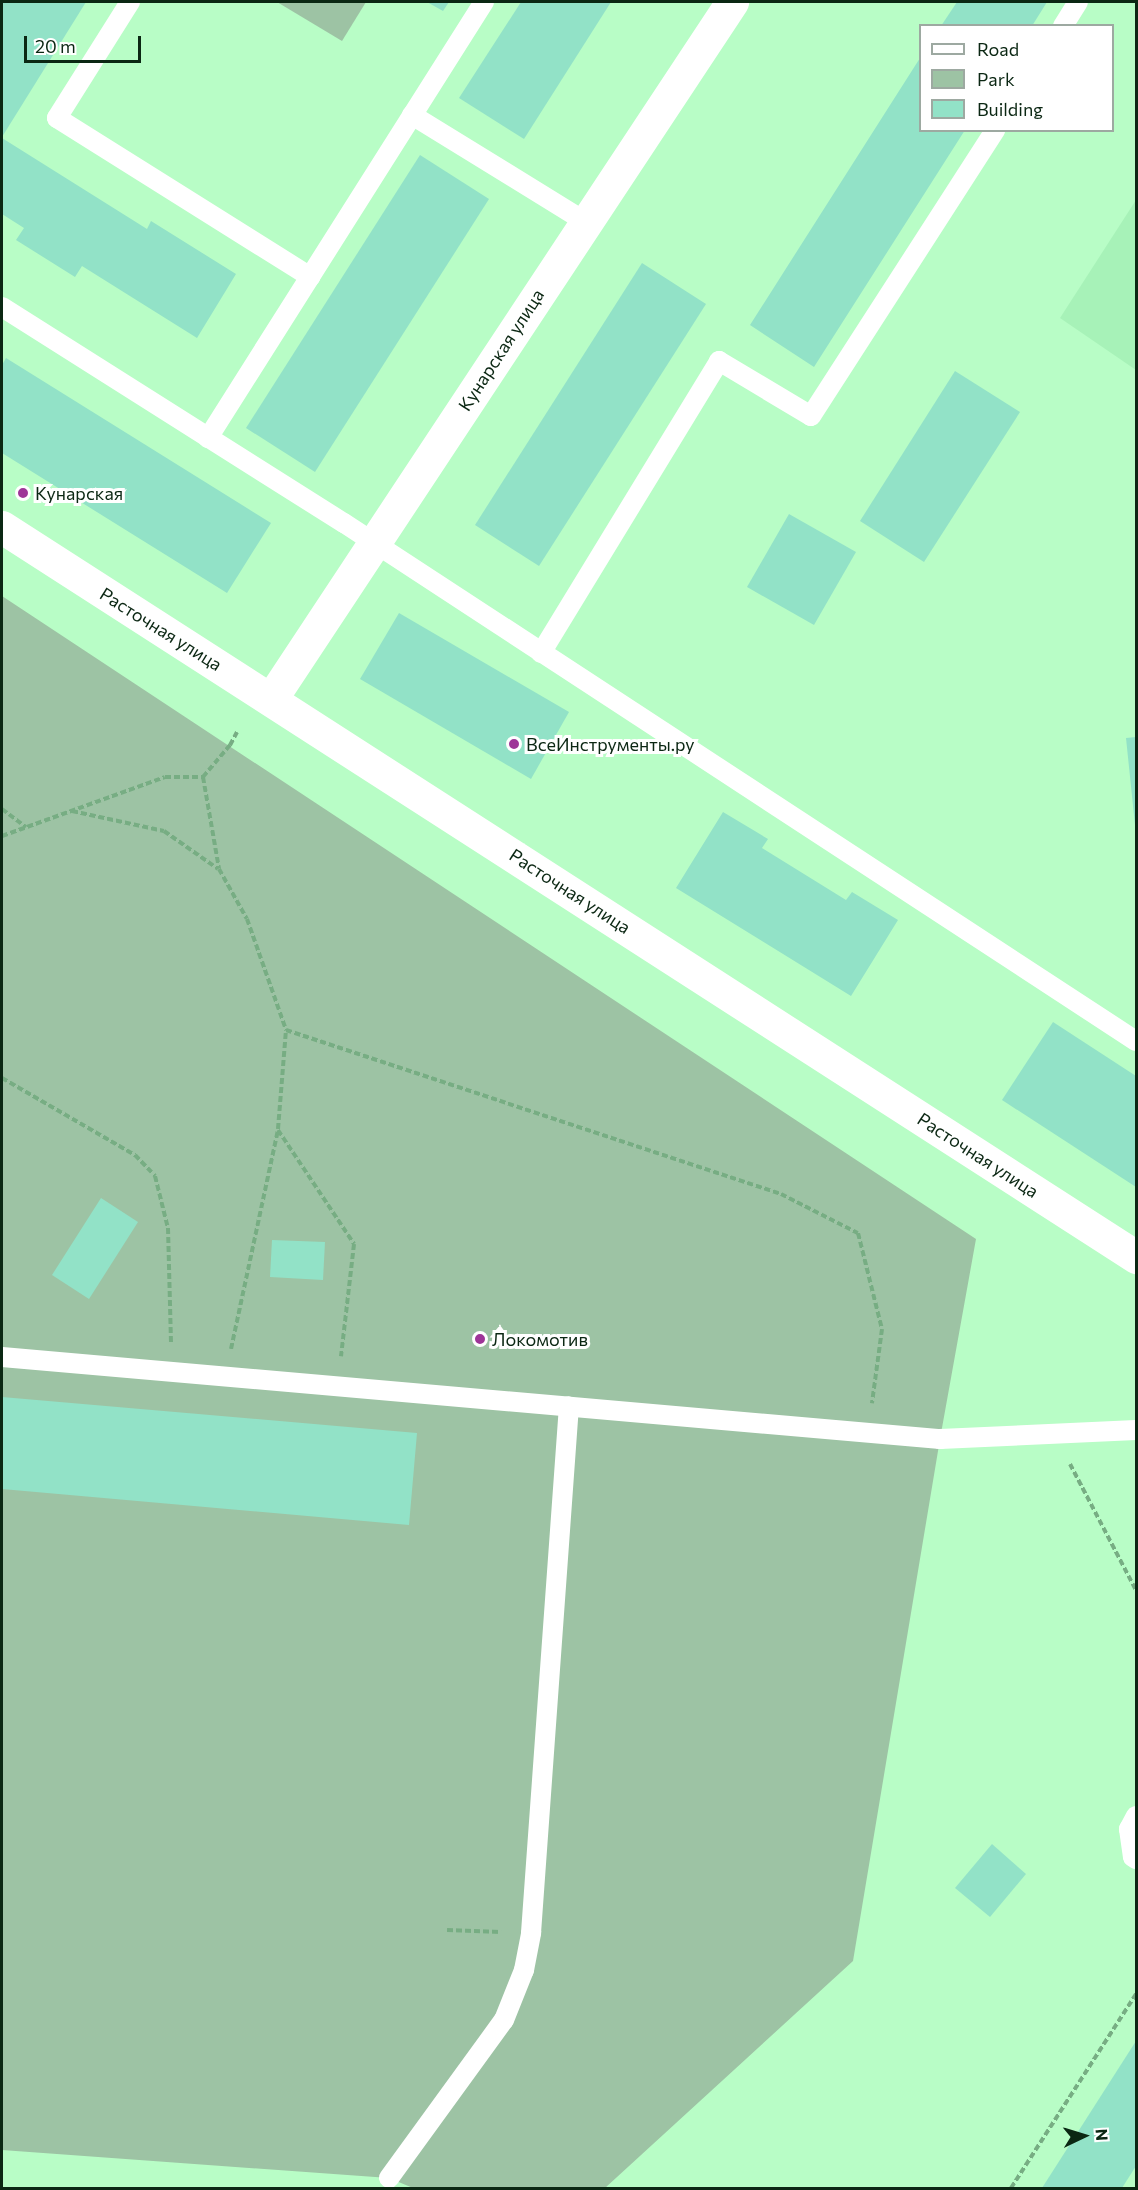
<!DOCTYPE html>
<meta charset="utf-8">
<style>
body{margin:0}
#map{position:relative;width:1138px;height:2190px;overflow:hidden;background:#b8fdc6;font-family:Commissioner,sans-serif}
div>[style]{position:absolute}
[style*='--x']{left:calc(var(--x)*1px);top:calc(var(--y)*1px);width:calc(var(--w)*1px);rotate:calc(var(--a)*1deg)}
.built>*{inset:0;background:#a7f2b8}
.green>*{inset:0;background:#9dc3a4}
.building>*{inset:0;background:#92e2c7}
.path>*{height:4px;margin-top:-2px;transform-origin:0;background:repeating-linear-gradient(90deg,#77ad83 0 6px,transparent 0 9px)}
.service>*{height:20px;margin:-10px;padding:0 10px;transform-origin:10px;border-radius:10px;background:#fff}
.minor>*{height:33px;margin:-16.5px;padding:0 16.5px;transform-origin:16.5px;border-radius:16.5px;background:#fff}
.secondary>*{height:33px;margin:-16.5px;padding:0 16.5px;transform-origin:16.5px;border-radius:16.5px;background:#fff}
.dots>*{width:16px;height:16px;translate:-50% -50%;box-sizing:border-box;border:3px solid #fff;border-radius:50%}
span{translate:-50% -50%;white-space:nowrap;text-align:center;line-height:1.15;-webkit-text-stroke:6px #fff;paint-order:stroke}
.street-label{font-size:18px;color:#0b2713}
.poi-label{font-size:18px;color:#0b2713}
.left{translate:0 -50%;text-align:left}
.frame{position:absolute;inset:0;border:3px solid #0b2713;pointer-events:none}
.legend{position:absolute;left:919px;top:24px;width:195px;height:108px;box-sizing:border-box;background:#fff;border:2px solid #9da9a1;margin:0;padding:8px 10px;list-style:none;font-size:18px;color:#0b2713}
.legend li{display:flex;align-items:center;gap:12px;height:30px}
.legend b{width:30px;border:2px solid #9da9a1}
.north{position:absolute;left:1054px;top:2106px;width:60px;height:60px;-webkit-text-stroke:4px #fff;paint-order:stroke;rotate:86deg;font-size:16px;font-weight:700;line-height:24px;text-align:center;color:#0b2713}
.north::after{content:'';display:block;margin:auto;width:21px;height:27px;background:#0b2713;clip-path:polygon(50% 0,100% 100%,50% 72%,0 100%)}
.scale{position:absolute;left:24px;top:36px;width:117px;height:27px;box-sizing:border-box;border:3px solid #0b2713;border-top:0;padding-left:8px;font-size:18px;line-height:21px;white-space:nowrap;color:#0b2713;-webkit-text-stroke:4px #fff;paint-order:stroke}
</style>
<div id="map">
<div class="built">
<div style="clip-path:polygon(1136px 200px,1136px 370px,1060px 318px)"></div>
</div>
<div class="green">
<div style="clip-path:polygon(277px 2px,366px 2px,342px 41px)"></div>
<div style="clip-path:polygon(2px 596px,976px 1239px,940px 1439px,853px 1961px,605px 2188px,413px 2188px,389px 2178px,2px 2150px)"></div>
</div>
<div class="building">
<div style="clip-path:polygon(2px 2px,86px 2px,2px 137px)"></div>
<div style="clip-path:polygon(427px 2px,449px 2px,443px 11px)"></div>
<div style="clip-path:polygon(521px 2px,611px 2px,524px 139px,459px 98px)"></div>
<div style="clip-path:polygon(957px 2px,1047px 2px,1032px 26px,941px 26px)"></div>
<div style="clip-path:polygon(920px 58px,920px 130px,965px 130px,814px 367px,750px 325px)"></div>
<div style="clip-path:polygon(2px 138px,147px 229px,151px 221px,236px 274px,197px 338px,82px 266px,75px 277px,16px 240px,24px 228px,2px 214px)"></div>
<div style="clip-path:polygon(420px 155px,489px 199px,315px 472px,246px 428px)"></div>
<div style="clip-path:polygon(642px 263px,706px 304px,539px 566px,475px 525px)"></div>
<div style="clip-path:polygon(6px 358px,271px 523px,227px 593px,2px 453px,2px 365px)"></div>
<div style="clip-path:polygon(955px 371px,1020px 412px,924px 562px,860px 521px)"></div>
<div style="clip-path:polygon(789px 514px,856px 552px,814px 625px,747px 587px)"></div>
<div style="clip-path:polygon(399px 613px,569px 712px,531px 779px,360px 679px)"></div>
<div style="clip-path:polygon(1136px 737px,1136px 825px,1135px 825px,1126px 738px)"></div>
<div style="clip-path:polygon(723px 812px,768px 839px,762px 848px,846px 900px,852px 892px,898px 920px,851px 996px,676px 888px)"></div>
<div style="clip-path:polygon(1053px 1022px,1136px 1076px,1136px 1187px,1002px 1100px)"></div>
<div style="clip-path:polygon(101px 1198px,138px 1222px,89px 1299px,52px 1275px)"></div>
<div style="clip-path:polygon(272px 1240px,325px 1242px,323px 1280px,270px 1277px)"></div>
<div style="clip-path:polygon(2px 1397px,417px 1433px,409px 1525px,2px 1489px)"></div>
<div style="clip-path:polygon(992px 1844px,1026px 1874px,990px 1917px,955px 1888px)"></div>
<div style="clip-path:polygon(1136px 2041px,1136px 2166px,1122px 2188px,1042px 2188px)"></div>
</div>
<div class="path">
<div style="--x:237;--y:732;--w:15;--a:118"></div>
<div style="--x:230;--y:745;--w:42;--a:130.2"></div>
<div style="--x:203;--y:777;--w:93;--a:80.1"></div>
<div style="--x:219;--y:869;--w:57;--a:60.8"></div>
<div style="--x:247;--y:919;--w:118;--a:70.6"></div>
<div style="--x:2;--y:809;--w:30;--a:37"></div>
<div style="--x:72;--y:811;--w:94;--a:12.3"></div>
<div style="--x:164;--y:831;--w:66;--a:35.1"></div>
<div style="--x:2;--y:836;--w:173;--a:-19.9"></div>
<div style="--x:165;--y:777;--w:38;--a:0"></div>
<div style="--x:2;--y:1078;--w:154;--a:30.1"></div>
<div style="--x:135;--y:1155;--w:29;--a:46"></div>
<div style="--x:155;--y:1176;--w:54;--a:76"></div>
<div style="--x:168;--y:1228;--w:115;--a:88.5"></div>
<div style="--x:278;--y:1130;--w:137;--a:56.3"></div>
<div style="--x:354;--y:1244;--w:113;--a:96.6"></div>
<div style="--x:231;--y:1349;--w:225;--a:-77.9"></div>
<div style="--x:278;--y:1129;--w:99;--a:-85.4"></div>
<div style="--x:286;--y:1030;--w:521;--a:18.33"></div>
<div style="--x:781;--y:1194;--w:86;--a:26.9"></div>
<div style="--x:858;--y:1233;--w:99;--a:76"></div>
<div style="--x:882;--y:1329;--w:75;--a:97.7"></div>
<div style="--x:1070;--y:1464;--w:142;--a:62.4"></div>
<div style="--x:447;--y:1930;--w:54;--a:2.1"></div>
<div style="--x:1011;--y:2188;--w:231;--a:-57.2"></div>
</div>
<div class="service">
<div style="--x:130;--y:2;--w:137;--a:122.2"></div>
<div style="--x:57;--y:118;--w:299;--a:32.1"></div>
<div style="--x:1063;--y:26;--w:28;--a:-58"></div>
<div style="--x:412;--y:115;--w:204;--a:31.6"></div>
<div style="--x:2;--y:307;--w:404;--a:32.3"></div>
<div style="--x:344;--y:523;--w:946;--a:33.19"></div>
<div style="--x:208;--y:438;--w:516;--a:-57.67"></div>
<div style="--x:541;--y:653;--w:342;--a:-58.6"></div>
<div style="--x:719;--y:361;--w:107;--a:30.9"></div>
<div style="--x:811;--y:416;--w:340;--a:-57.2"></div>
<div style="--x:2;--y:1357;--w:942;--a:5"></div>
<div style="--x:940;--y:1439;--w:196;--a:-2.6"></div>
<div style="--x:1136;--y:1816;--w:15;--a:118"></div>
<div style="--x:1129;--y:1829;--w:28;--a:82"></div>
<div style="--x:1133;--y:1857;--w:4;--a:34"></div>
<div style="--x:389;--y:2178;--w:195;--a:-54"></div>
<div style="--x:504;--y:2020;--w:54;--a:-68.2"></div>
<div style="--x:524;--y:1970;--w:38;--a:-79"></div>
<div style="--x:531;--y:1933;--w:528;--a:-85.88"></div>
</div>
<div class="minor">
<div style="--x:271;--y:699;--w:836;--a:-56.52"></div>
</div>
<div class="secondary">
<div style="--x:2;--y:527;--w:1349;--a:32.77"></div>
</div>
<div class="dots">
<div style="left:23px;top:493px;background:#9e3598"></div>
<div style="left:514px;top:744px;background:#9e3598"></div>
<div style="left:480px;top:1339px;background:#9e3598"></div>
</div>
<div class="street-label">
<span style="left:501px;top:350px;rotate:-57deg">Кунарская улица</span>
<span style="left:161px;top:629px;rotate:32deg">Расточная улица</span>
<span style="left:570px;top:891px;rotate:33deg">Расточная улица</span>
<span style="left:978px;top:1155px;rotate:33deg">Расточная улица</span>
</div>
<div class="poi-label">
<span class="left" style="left:35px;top:493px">Кунарская</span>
<span class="left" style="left:526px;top:744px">ВсеИнструменты.ру</span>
<span class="left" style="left:492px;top:1339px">Локомотив</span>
</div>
<div class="frame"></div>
<ul class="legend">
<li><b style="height:8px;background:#fff"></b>Road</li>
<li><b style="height:16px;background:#9dc3a4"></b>Park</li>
<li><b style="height:16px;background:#92e2c7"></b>Building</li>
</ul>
<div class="north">N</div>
<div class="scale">20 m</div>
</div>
